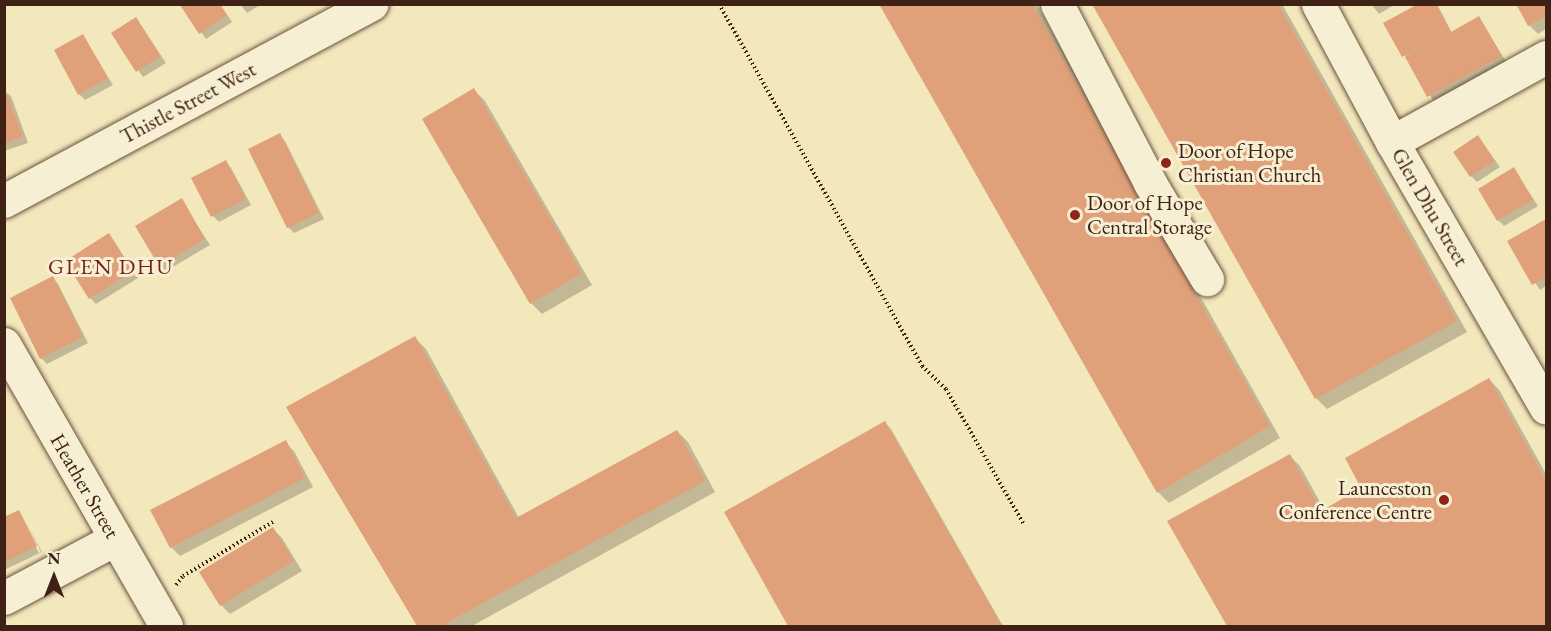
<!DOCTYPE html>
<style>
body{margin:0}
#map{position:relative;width:1551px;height:631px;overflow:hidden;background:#f3e7bc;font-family:"EB Garamond",serif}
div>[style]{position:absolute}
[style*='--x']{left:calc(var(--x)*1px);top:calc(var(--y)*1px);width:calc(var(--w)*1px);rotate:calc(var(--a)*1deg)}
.shadow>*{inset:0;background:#0003}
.building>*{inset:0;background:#e0a17a}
.path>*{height:4px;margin-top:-2px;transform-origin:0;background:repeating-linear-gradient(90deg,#3f2115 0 1.5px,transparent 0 4.5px)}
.roads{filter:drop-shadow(0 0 2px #6c523f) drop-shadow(0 0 2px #6c523f)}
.minor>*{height:33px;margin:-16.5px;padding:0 16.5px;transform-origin:16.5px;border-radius:16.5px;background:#f7efd3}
.dots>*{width:16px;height:16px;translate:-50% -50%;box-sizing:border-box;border:3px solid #f7efd3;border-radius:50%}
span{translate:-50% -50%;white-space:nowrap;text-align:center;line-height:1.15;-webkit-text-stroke:6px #f7efd3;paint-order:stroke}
.street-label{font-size:21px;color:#3f2115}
.poi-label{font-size:21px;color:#3f2115}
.left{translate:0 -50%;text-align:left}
.right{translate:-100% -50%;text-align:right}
.neighbourhood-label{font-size:22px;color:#7a1f14;letter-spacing:1.5px}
.frame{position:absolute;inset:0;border:6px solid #3f2115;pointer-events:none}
.north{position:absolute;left:24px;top:547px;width:60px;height:60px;-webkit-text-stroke:4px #f7efd3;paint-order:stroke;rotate:0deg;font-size:16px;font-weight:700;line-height:24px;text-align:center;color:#3f2115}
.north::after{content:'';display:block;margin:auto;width:21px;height:27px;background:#3f2115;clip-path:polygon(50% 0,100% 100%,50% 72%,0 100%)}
</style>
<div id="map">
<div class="shadow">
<div style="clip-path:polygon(181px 4px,220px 4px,232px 22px,206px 39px)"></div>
<div style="clip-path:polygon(240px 4px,262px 4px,247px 13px)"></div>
<div style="clip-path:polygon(881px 4px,1036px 4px,1280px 438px,1169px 503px,1158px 492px)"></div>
<div style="clip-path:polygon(1093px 4px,1282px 4px,1467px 332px,1327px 409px,1316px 398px)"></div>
<div style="clip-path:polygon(1371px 4px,1396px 4px,1379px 14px)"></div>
<div style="clip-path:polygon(1421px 4px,1437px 4px,1452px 33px,1479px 18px,1507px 63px,1434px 102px,1385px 23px)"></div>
<div style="clip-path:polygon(1518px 4px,1546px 4px,1546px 29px,1538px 34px,1529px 25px)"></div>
<div style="clip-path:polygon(136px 19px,166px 63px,143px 77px,113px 34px)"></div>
<div style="clip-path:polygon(83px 36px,113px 85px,85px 100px,79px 94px)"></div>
<div style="clip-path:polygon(474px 90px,485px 101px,592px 285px,542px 314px,531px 303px)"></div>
<div style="clip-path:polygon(4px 91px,11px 96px,28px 143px,4px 151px)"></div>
<div style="clip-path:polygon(279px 135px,285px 141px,324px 219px,294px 233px,288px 227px,250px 149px)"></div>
<div style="clip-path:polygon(1478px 137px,1500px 167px,1477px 182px,1471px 176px)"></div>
<div style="clip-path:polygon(225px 162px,231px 168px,251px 205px,219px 222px,213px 216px)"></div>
<div style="clip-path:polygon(1514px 169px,1538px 206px,1504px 226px,1498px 220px)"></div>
<div style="clip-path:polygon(181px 200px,210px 245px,166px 271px,160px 265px)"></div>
<div style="clip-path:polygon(1546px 220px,1546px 286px,1540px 290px,1509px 241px)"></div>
<div style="clip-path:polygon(109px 235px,138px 278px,96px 304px,90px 298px)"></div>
<div style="clip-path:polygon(53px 278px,58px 284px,88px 343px,47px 364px,41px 358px)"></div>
<div style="clip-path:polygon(415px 338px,426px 349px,519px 518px,677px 431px,688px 442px,715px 492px,472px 626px,418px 626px,288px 408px)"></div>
<div style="clip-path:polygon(1489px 379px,1500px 391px,1546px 474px,1546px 626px,1229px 626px,1169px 522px,1289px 455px,1300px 466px,1325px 511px,1363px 489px)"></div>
<div style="clip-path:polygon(885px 423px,891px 429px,1003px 626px,790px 626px,726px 513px)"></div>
<div style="clip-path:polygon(285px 442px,294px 451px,313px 487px,180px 556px,171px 547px)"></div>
<div style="clip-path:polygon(18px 512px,23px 517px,20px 517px,39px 553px,41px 552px,24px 518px,42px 552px,4px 570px,4px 519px)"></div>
<div style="clip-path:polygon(273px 529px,282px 538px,302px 571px,230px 614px,221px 605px,201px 573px)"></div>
</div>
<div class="building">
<div style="clip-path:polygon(879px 4px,1032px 4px,1270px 426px,1157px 493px)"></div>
<div style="clip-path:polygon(1092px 4px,1278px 4px,1457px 321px,1315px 399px)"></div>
<div style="clip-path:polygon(1418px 4px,1436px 4px,1451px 32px,1479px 16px,1502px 56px,1427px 97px,1405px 57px,1433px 41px,1402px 57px,1383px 23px)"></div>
<div style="clip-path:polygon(1516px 4px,1546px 4px,1546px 16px,1528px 26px)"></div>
<div style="clip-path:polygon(180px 5px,220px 5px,227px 15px,199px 34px)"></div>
<div style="clip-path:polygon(136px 17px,161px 56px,136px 72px,111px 33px)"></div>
<div style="clip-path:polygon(83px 34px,108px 78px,78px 95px,54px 50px)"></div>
<div style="clip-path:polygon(4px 87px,23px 137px,4px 143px)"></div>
<div style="clip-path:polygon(474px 88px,582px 273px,530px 304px,422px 119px)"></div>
<div style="clip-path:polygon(280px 133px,319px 213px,287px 228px,248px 149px)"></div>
<div style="clip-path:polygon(1478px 135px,1495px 161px,1470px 177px,1453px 152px)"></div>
<div style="clip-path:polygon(226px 160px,246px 199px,211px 217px,191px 178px)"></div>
<div style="clip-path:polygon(1514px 167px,1533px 200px,1497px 221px,1478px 189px)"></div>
<div style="clip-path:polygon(182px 198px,205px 239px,159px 266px,135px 226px)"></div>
<div style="clip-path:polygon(1546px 219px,1546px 277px,1532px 285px,1507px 241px)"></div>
<div style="clip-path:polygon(109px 233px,133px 271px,89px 299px,65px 261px)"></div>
<div style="clip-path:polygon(53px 276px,83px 337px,40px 359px,10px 298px)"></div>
<div style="clip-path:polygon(415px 336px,516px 518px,677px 430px,705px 481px,441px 626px,417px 626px,286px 407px)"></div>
<div style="clip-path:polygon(1489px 378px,1546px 481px,1546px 626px,1227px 626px,1167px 521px,1290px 454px,1321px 511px,1361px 488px,1345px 458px)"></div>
<div style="clip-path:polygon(885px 421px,1002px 626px,788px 626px,724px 512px)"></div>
<div style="clip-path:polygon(286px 440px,305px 478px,170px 548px,150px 510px)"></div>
<div style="clip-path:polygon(19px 510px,37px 546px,4px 562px,4px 517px)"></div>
<div style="clip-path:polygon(273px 527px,294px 561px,220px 606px,199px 572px)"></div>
</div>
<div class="path">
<div style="--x:719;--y:4;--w:415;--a:60.7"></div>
<div style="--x:922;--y:366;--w:33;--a:44"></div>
<div style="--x:946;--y:389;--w:155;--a:60.1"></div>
<div style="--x:176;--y:585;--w:11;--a:-52"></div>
<div style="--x:183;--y:576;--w:105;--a:-31"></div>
</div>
<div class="roads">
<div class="minor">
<div style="--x:1057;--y:4;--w:202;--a:62.5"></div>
<div style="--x:1150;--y:183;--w:112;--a:59.3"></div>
<div style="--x:1318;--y:4;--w:157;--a:61.8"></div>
<div style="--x:1392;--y:142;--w:307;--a:59.9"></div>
<div style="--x:1392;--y:142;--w:176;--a:-28.9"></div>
<div style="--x:4;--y:201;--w:417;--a:-28.2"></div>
<div style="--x:4;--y:344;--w:325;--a:60.1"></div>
<div style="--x:4;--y:598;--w:126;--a:-28"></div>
</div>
</div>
<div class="dots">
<div style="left:1166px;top:163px;background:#8f2418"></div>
<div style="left:1075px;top:215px;background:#8f2418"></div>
<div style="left:1444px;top:500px;background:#8f2418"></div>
</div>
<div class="street-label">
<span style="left:188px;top:103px;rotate:-28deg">Thistle Street West</span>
<span style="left:1430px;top:207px;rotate:60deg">Glen Dhu Street</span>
<span style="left:85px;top:486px;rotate:60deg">Heather Street</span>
</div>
<div class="poi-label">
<span class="left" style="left:1178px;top:163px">Door of Hope<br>Christian Church</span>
<span class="left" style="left:1087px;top:215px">Door of Hope<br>Central Storage</span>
<span class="right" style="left:1432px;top:500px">Launceston<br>Conference Centre</span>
</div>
<div class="neighbourhood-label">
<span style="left:111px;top:267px">GLEN DHU</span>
</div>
<div class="frame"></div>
<div class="north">N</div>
</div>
